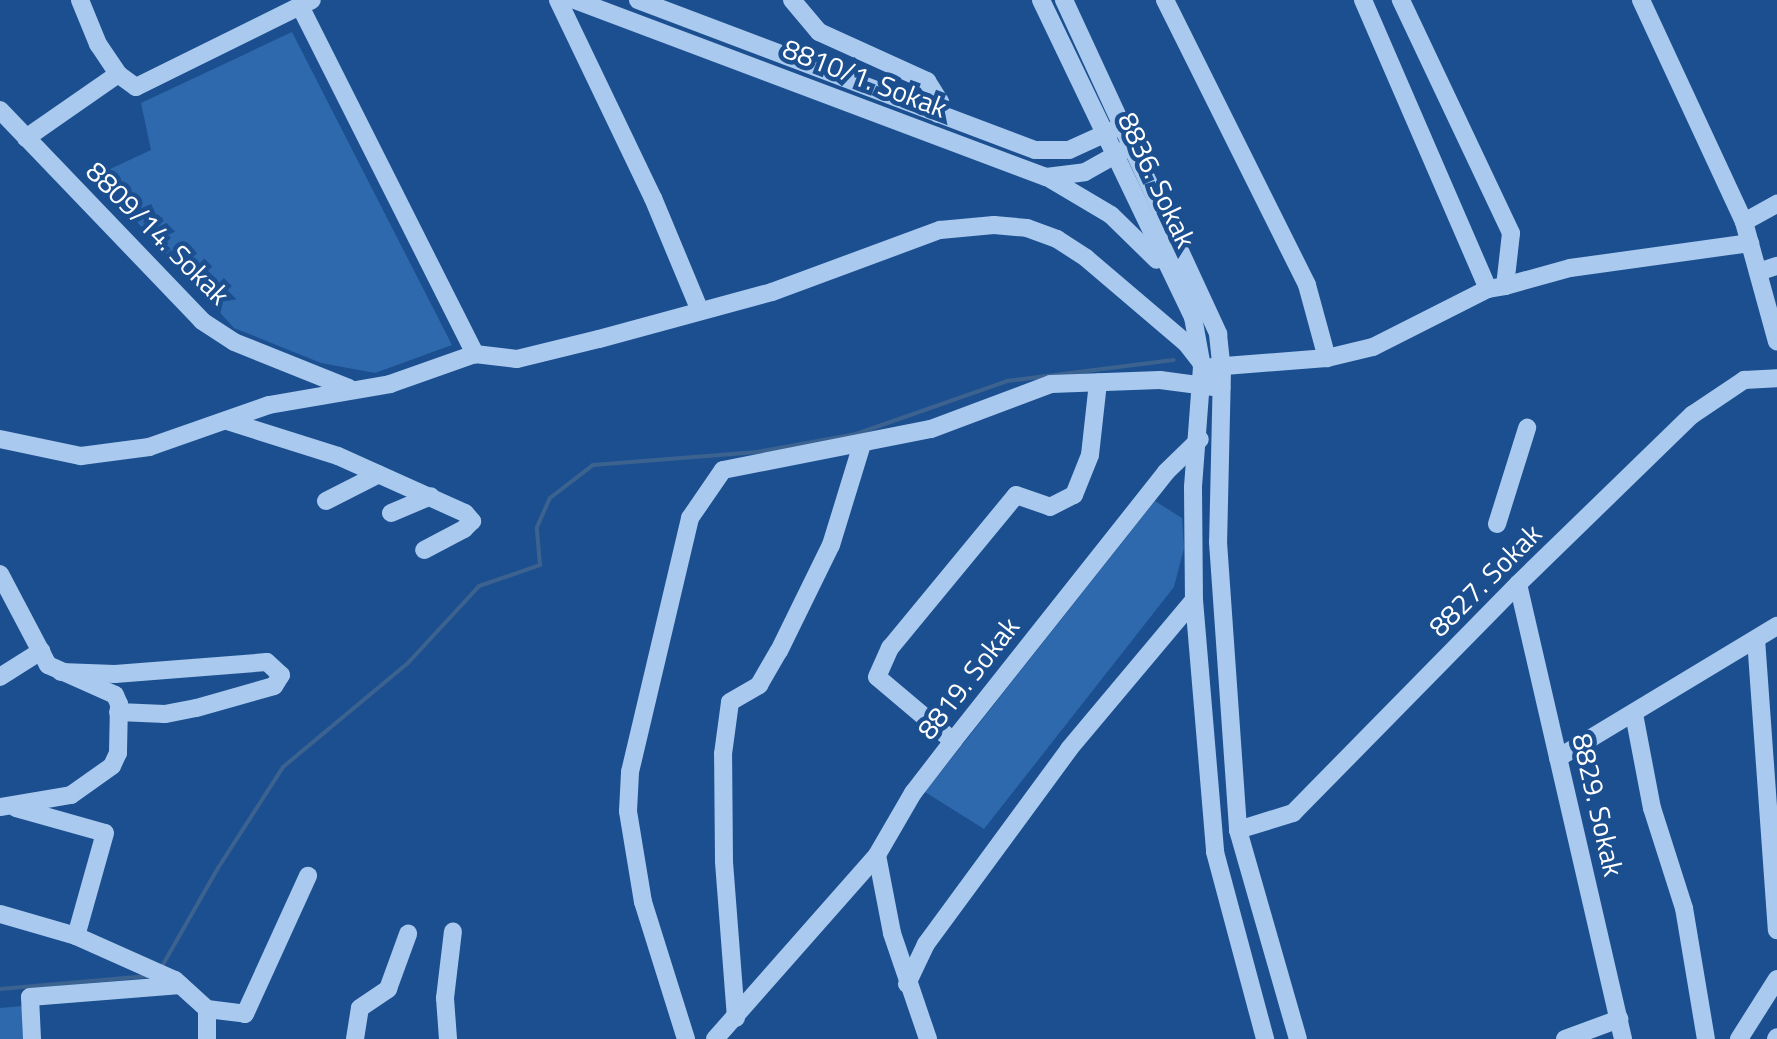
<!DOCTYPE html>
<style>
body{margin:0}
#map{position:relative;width:1777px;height:1039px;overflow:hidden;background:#1b4f8f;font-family:"Titillium Web",sans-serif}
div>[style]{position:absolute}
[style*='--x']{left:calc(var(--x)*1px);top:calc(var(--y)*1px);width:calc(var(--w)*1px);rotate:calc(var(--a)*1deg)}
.green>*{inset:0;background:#2e69ad}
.stream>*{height:4px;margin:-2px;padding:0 2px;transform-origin:2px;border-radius:2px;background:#3c6290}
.minor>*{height:18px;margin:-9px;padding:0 9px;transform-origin:9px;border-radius:9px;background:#a9c9ee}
span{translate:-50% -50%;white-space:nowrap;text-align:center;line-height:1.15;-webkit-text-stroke:9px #1b4f8f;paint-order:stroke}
.street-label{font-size:28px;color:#fff}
</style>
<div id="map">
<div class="green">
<div style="clip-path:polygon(292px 32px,452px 345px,375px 373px,321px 363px,234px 328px,95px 176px,151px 150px,141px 103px)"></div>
<div style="clip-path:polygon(1155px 501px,1182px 518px,1184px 548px,1174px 587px,984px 829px,925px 792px)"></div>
<div style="clip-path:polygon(22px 1006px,23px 1039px,0 1039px,0 1008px)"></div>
</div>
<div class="stream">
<div style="--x:161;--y:968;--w:115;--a:-60.3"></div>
<div style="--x:218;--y:868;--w:120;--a:-57.2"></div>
<div style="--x:283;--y:767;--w:163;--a:-39.8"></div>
<div style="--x:408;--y:663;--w:105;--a:-47.3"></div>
<div style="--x:479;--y:586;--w:65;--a:-19"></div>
<div style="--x:540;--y:565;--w:38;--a:-95"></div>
<div style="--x:537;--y:527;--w:32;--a:-66"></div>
<div style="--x:550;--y:498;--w:54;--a:-37.5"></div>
<div style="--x:593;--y:465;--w:165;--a:-4.5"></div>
<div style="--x:757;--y:452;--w:101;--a:-10.3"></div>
<div style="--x:856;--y:434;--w:160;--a:-19.3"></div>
<div style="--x:1007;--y:381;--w:168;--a:-7.2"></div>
<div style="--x:0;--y:989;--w:151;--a:-5"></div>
</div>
<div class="minor">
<div style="--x:80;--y:0;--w:48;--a:67.8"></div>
<div style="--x:98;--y:44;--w:36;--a:56"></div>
<div style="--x:118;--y:74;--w:22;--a:36"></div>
<div style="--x:136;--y:87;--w:196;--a:-26.3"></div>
<div style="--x:558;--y:0;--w:220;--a:64.4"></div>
<div style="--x:653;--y:198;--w:122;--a:67.4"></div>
<div style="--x:575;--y:0;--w:503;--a:20.6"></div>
<div style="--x:1046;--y:177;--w:39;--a:-7"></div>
<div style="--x:1085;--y:172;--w:47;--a:-29.3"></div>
<div style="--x:638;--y:0;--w:424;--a:20.7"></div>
<div style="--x:1035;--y:150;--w:34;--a:0"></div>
<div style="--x:1069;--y:150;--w:48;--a:-24.4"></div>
<div style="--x:792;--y:0;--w:42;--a:49.8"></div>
<div style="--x:819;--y:32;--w:119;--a:24.4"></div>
<div style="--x:927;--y:81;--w:25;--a:58"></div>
<div style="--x:940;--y:102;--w:12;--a:99"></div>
<div style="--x:1041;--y:0;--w:352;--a:64.4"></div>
<div style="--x:1193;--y:317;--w:51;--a:79.8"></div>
<div style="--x:1202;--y:367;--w:121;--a:94.3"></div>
<div style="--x:1193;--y:488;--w:112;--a:89.5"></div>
<div style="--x:1194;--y:600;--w:253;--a:85.2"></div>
<div style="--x:1215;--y:852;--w:194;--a:75"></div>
<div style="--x:1064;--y:0;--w:368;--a:65.2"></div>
<div style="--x:1218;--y:334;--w:36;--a:84"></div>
<div style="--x:1222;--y:370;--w:172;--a:91.3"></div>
<div style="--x:1218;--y:542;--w:289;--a:86"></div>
<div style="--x:1238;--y:830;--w:217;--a:74"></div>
<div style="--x:1165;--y:0;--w:318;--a:63.5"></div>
<div style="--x:1307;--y:285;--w:76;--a:74.7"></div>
<div style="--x:1363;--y:0;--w:315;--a:66.6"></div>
<div style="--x:1641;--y:0;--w:245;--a:65.1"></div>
<div style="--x:1744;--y:222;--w:124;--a:74.6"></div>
<div style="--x:300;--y:6;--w:390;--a:63.3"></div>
<div style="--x:0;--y:110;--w:292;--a:46.2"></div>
<div style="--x:202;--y:321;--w:38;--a:33"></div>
<div style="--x:234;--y:342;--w:124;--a:21.8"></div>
<div style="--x:26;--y:138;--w:112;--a:-34.8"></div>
<div style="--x:1047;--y:177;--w:74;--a:30.7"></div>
<div style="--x:1111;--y:215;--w:64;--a:44.4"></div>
<div style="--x:1744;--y:222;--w:38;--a:-29"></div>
<div style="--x:1758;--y:272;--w:20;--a:-18"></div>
<div style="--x:1505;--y:286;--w:67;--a:-15.5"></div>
<div style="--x:1570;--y:268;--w:182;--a:-7.9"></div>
<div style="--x:1212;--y:367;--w:115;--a:-4.5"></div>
<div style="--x:1327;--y:358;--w:47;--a:-13.4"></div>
<div style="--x:1373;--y:347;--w:129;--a:-26.8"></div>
<div style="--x:1488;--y:289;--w:17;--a:-10"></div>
<div style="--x:1505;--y:286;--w:53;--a:-83.5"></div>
<div style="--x:1511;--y:233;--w:258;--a:-115.3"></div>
<div style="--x:227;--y:421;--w:116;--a:17.5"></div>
<div style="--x:338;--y:456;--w:139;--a:24.2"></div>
<div style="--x:465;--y:513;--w:11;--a:49"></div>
<div style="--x:472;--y:521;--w:11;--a:135"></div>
<div style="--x:464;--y:529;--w:45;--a:152.3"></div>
<div style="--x:0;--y:439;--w:83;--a:11.9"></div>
<div style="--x:81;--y:456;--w:69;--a:-7.5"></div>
<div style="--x:149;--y:447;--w:127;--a:-19.3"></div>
<div style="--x:269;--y:405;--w:123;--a:-9.8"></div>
<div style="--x:390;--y:384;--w:90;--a:-19.4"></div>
<div style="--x:475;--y:354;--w:42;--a:6.8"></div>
<div style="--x:517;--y:359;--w:84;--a:-13.7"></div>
<div style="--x:599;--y:339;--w:179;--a:-15.2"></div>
<div style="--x:772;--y:292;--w:179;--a:-20.3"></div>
<div style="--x:940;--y:230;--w:54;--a:-5.3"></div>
<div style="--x:994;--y:225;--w:33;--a:5"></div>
<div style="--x:1027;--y:228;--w:32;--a:20"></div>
<div style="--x:1057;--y:239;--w:35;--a:33"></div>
<div style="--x:1086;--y:258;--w:131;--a:40.4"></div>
<div style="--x:1186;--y:343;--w:57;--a:52.1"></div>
<div style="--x:326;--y:501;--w:59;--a:-27"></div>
<div style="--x:391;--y:513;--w:43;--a:-23"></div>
<div style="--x:1497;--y:524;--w:101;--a:-72.6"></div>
<div style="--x:0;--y:574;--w:103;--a:62.2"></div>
<div style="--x:48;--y:665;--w:73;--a:24.1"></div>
<div style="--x:115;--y:695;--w:10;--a:66"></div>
<div style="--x:119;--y:704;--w:49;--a:91.2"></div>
<div style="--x:118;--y:753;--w:14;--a:115"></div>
<div style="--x:112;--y:766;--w:50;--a:144.7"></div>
<div style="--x:71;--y:795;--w:72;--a:170.4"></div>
<div style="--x:1518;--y:584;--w:467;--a:77"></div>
<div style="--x:1756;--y:639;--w:292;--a:85.9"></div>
<div style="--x:61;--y:672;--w:54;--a:2.1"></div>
<div style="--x:115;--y:674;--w:152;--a:-4.5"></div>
<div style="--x:267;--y:662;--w:19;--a:43"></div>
<div style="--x:281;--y:675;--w:13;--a:122"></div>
<div style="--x:274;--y:686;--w:81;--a:164.2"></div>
<div style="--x:196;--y:708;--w:32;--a:169"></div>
<div style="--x:165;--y:714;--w:47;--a:-177.6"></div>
<div style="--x:0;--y:677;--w:49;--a:-32.4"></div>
<div style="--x:1634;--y:714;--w:96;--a:79.2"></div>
<div style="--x:1652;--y:808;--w:105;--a:72.3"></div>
<div style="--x:1684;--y:908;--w:133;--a:80.5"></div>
<div style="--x:953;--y:741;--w:99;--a:-139.9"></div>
<div style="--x:877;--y:677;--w:32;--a:-66"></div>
<div style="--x:890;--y:648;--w:198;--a:-50.5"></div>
<div style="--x:1016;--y:495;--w:36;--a:19"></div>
<div style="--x:1050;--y:507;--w:27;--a:-27"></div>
<div style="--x:1074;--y:495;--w:43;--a:-68.2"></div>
<div style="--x:1090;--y:455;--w:73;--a:-83.7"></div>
<div style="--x:1558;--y:758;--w:256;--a:-31.1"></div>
<div style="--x:16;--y:808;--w:92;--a:15.7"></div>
<div style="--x:105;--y:833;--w:107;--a:105.7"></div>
<div style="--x:1238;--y:830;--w:58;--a:-17.2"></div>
<div style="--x:1293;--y:813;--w:321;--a:-45.5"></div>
<div style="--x:1518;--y:584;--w:243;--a:-44.2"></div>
<div style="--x:1692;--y:415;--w:63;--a:-33.9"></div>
<div style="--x:1744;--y:380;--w:33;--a:-3"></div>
<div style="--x:0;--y:914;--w:79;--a:16.1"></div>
<div style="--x:76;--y:936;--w:108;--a:24"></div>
<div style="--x:175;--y:980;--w:43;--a:42.2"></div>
<div style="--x:207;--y:1009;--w:30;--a:90"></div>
<div style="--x:907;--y:984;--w:44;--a:-64.6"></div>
<div style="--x:926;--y:944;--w:242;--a:-53.7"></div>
<div style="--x:1069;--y:749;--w:194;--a:-50"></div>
<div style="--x:207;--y:1009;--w:38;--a:7"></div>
<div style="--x:245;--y:1014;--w:152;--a:-65.5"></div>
<div style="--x:736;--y:1018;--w:157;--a:-94.4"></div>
<div style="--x:724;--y:861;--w:107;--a:-90.5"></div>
<div style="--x:723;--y:754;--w:52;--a:-82.3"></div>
<div style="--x:730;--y:702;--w:34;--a:-30"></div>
<div style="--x:759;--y:685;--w:39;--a:-60"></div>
<div style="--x:779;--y:651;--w:118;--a:-63.9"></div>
<div style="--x:831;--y:545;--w:106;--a:-72.9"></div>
<div style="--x:32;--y:1039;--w:42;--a:-92.7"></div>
<div style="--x:30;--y:997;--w:151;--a:-4.5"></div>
<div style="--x:355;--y:1039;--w:31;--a:-81"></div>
<div style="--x:360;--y:1008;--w:34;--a:-34"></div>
<div style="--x:388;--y:989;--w:59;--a:-70"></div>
<div style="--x:448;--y:1039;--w:41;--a:-94.2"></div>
<div style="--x:445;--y:998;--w:67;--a:-83.2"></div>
<div style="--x:686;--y:1039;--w:144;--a:-107.4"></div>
<div style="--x:643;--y:902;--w:92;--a:-99.4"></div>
<div style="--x:628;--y:811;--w:39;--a:-87"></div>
<div style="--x:630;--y:772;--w:261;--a:-76.7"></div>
<div style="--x:690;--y:518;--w:58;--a:-55.5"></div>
<div style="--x:723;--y:470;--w:212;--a:-11.2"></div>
<div style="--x:931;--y:429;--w:128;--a:-20.6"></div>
<div style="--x:1051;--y:384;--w:109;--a:-2.1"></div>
<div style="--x:1160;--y:380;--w:62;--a:7.5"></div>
<div style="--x:715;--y:1039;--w:245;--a:-48.6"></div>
<div style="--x:928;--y:1039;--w:112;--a:-108.8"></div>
<div style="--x:892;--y:933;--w:79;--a:-100.9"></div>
<div style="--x:877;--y:855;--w:72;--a:-59.9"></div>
<div style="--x:913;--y:793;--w:66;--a:-52.4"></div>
<div style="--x:953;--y:741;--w:343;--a:-51.6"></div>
<div style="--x:1166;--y:472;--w:47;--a:-44.1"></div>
<div style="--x:1565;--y:1039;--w:58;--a:-20.3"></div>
<div style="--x:1739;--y:1039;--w:71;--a:-57.7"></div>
<div style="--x:1776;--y:1039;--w:2;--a:-63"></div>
</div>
<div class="street-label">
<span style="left:865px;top:78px;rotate:21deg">8810/1. Sokak</span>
<span style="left:1157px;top:180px;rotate:65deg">8836. Sokak</span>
<span style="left:158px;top:233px;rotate:45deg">8809/14. Sokak</span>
<span style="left:1485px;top:580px;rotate:-45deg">8827. Sokak</span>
<span style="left:968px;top:678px;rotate:-52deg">8819. Sokak</span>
<span style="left:1598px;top:805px;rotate:77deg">8829. Sokak</span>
</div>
</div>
